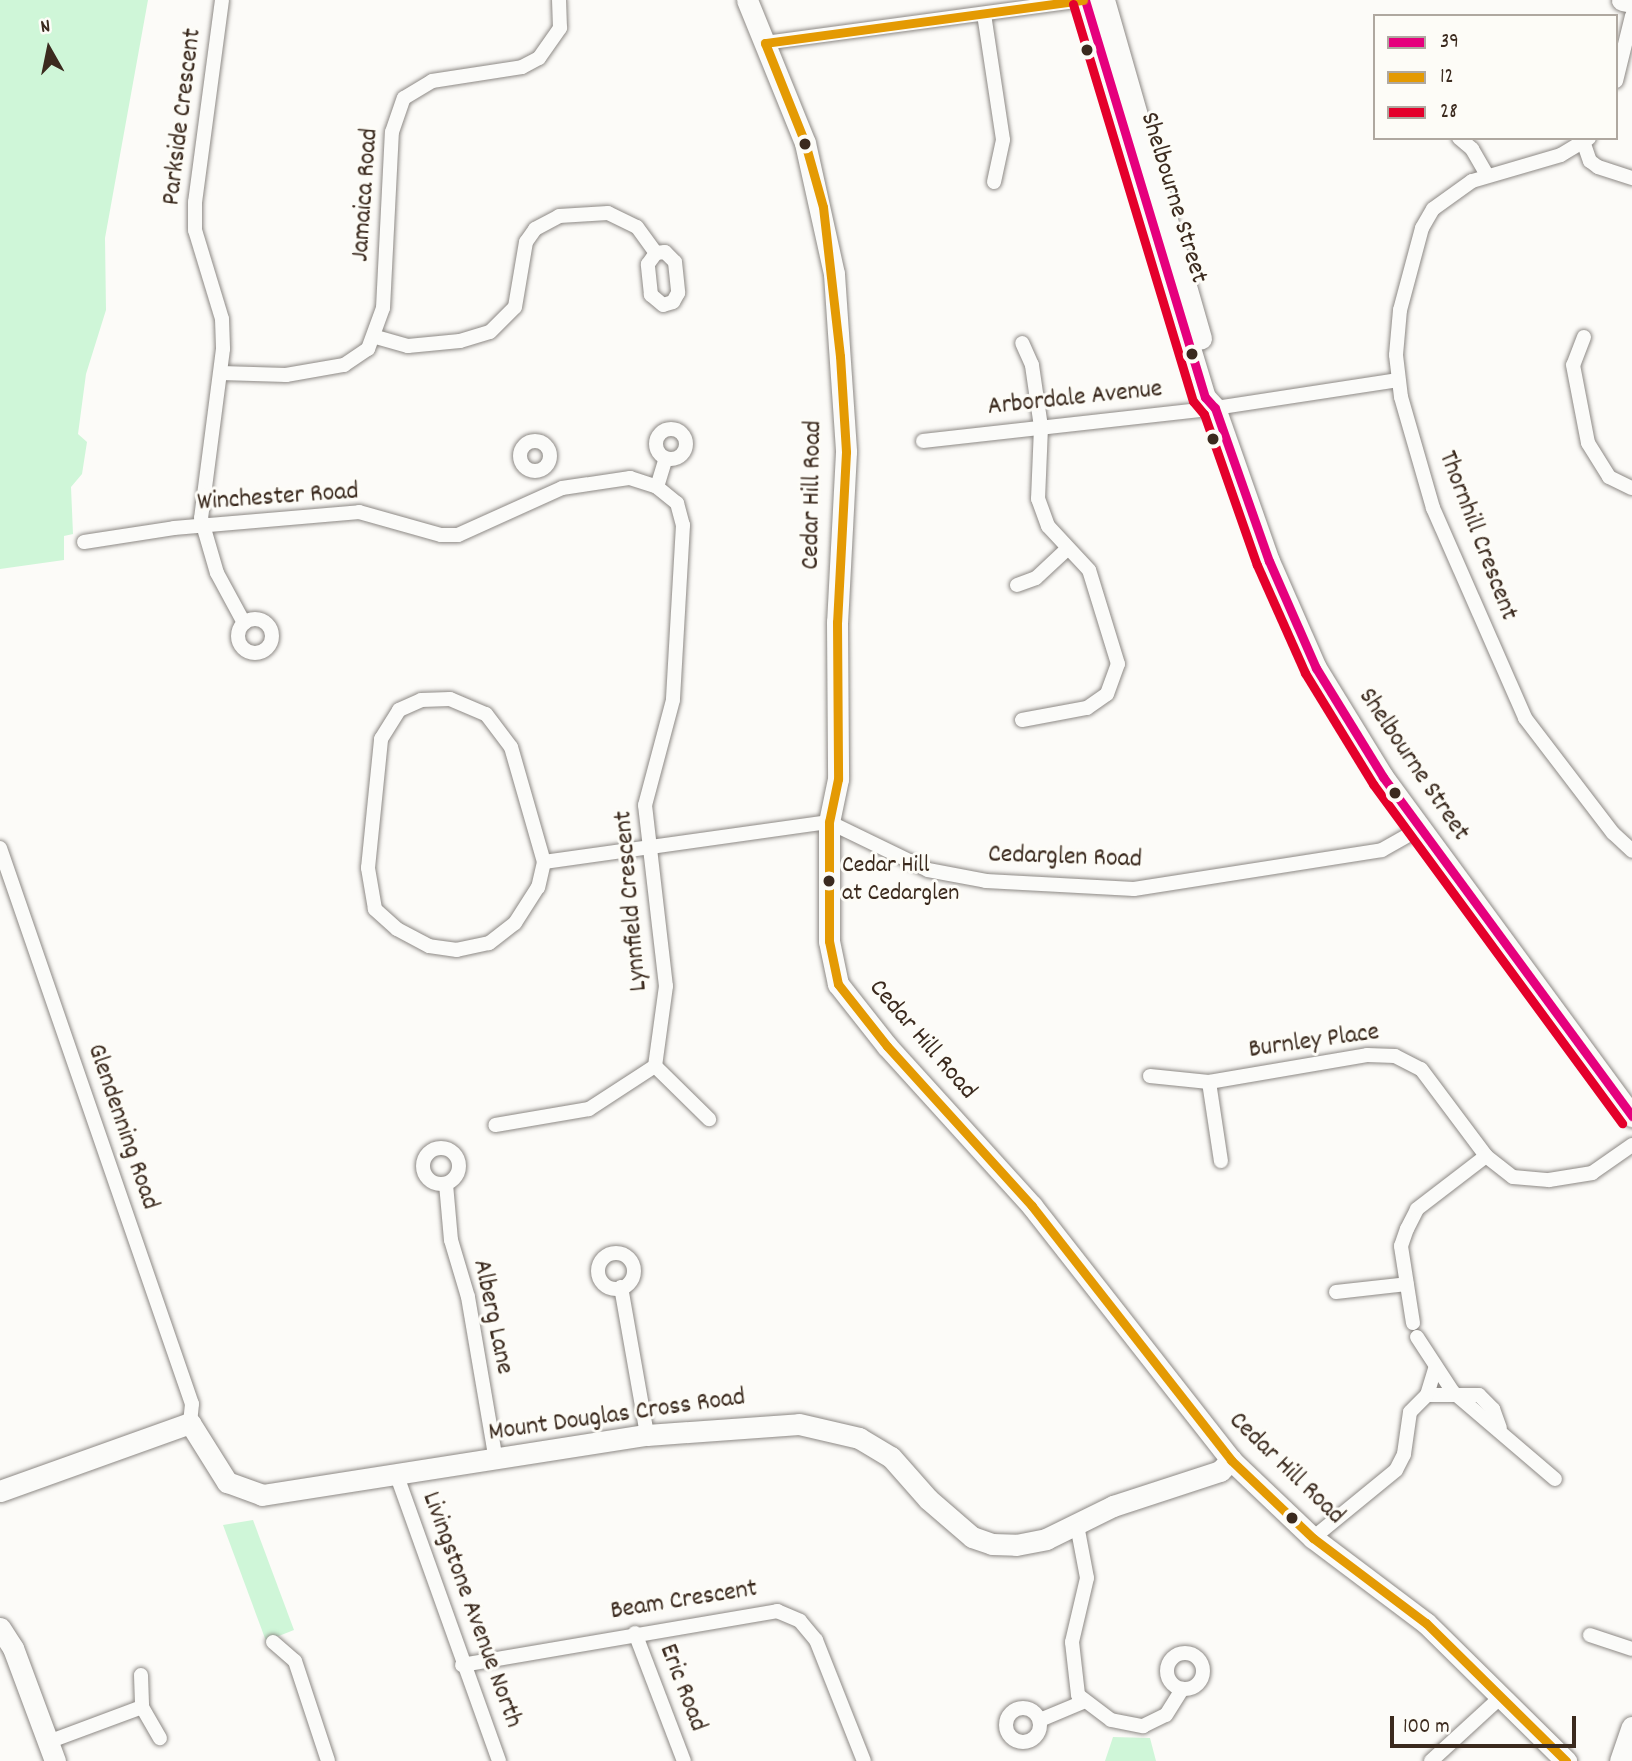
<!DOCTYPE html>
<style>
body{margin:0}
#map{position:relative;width:1632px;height:1761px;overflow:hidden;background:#fcfbf8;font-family:Dekko,sans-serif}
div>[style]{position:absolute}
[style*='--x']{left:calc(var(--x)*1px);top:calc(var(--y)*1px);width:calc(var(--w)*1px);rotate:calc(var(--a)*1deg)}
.green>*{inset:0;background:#cff6d8}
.roads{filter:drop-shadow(0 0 2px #8d8985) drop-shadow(0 0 2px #8d8985)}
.street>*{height:14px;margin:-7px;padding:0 7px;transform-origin:7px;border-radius:7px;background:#fbfbf9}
.street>.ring{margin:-7px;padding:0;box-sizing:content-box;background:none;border:14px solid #fbfbf9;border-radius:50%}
.secondary>*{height:21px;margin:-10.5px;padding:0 10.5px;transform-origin:10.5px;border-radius:10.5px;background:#fbfbf9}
.bus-1>*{height:9px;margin:-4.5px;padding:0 4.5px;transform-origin:4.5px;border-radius:4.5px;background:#e5007d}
.bus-2>*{height:9px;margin:-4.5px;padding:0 4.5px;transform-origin:4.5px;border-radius:4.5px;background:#e49a03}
.bus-3>*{height:9px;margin:-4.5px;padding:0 4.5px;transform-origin:4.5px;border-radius:4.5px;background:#e4002b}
.dots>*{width:19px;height:19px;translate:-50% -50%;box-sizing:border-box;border:4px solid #fdfcf7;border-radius:50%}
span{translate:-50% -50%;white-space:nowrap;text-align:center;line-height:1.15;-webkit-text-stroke:6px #fdfcf7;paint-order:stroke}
.bus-label{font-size:24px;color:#3b2a1e}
.left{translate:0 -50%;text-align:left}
.street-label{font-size:26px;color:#3b2a1e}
.legend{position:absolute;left:1373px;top:14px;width:245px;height:126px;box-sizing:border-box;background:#fdfcf7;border:2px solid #afa8a0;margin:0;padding:9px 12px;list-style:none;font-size:21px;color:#3b2a1e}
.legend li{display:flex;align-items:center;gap:14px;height:35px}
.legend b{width:35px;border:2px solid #afa8a0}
.north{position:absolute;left:14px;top:14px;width:70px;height:70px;-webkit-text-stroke:5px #fdfcf7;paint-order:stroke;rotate:351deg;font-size:19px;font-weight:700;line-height:28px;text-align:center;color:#3b2a1e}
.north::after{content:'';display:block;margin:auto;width:24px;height:32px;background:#3b2a1e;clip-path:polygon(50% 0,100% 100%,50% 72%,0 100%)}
.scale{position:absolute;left:1390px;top:1716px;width:186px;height:32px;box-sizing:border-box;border:4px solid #3b2a1e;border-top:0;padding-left:9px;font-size:21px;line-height:24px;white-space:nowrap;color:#3b2a1e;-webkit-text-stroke:5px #fdfcf7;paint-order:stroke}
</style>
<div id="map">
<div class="green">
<div style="clip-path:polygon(0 0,148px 0,105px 238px,106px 310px,86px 374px,78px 434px,87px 442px,82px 474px,71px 487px,73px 534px,64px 536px,64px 560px,0 569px)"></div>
<div style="clip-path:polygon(253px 1520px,294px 1630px,266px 1641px,223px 1525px)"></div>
<div style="clip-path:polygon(1113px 1737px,1150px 1738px,1156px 1761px,1105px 1761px)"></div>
</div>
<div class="roads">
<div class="street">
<div style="--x:222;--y:0;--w:204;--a:97.6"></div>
<div style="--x:195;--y:202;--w:28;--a:90"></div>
<div style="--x:195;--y:230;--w:93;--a:73.1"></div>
<div style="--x:222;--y:319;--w:30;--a:88"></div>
<div style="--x:223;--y:349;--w:170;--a:97.4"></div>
<div style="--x:201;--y:518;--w:57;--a:73.8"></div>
<div style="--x:217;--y:573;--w:57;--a:61.6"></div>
<div style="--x:984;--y:14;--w:127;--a:81.4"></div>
<div style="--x:1003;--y:140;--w:43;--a:102.1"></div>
<div style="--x:765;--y:43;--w:321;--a:-7.7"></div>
<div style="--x:1616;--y:81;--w:67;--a:-76.2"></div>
<div style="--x:1459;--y:138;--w:17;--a:40"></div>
<div style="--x:1472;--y:149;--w:30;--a:60"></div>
<div style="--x:1589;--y:138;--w:33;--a:149"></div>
<div style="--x:1561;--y:155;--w:93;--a:163.7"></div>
<div style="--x:1472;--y:181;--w:48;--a:144.3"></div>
<div style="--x:1433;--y:209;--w:22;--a:120"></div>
<div style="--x:1422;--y:228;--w:85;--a:105"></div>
<div style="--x:1400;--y:310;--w:45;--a:95.1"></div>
<div style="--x:1396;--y:355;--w:42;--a:83.2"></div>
<div style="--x:1401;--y:397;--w:116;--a:73.9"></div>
<div style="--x:1433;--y:508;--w:229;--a:66.3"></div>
<div style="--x:1525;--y:718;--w:145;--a:52.6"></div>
<div style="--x:1613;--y:833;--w:26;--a:43"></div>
<div style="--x:1584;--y:144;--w:18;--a:71"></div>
<div style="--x:1590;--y:161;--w:10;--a:37"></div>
<div style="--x:1598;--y:167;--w:36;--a:18"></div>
<div style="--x:665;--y:252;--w:14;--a:45"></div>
<div style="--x:675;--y:262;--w:31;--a:84"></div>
<div style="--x:678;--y:293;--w:10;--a:119"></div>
<div style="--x:673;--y:302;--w:10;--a:163"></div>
<div style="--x:663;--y:305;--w:16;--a:-140"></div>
<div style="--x:651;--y:295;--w:31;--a:-96"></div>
<div style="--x:648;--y:264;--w:14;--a:-54"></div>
<div style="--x:656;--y:253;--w:9;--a:-6"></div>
<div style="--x:376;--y:337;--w:33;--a:16"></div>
<div style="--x:408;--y:346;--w:52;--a:-5.5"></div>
<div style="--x:460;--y:341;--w:31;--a:-17"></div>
<div style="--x:490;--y:332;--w:35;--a:-45"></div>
<div style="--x:515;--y:307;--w:66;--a:-80.4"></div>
<div style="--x:526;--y:242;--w:16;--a:-55"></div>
<div style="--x:535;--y:229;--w:27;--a:-28"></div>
<div style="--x:559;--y:216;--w:49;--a:-3.5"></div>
<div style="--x:608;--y:213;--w:32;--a:26"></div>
<div style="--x:637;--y:227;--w:32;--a:54"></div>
<div style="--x:1584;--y:337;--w:30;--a:111"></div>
<div style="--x:1573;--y:365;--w:79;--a:79.1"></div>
<div style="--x:1588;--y:443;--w:40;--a:58"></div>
<div style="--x:1609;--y:477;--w:25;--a:26"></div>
<div style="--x:221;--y:373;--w:65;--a:1.8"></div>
<div style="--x:286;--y:375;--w:59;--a:-9.8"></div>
<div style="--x:344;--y:365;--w:29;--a:-34"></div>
<div style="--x:368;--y:349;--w:44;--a:-69.9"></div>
<div style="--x:383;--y:308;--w:176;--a:-87.1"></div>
<div style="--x:392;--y:132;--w:36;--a:-71"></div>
<div style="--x:404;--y:98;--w:33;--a:-31"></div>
<div style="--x:432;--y:81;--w:91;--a:-8.8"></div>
<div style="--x:522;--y:67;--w:19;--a:-28"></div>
<div style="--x:539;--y:58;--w:37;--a:-55"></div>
<div style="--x:560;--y:28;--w:28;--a:-92"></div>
<div class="ring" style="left:656px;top:429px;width:16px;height:16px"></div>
<div style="--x:923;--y:441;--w:294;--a:-6.4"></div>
<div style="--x:1215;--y:408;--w:185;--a:-8.7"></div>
<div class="ring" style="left:520px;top:441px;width:16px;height:16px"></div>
<div style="--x:657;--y:487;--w:30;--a:-73"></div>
<div style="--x:84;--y:542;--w:91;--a:-8.8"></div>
<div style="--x:174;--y:528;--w:186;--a:-4.9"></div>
<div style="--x:359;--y:512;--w:85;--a:15.7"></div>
<div style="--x:441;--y:535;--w:17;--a:0"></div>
<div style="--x:458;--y:535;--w:114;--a:-24.3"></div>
<div style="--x:562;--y:488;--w:69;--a:-8.4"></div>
<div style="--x:630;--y:478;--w:28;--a:18"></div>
<div style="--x:657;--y:487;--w:26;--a:39"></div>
<div style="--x:677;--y:503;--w:23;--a:75"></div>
<div style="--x:683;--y:525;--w:175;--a:93.3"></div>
<div style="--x:673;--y:700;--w:109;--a:104.9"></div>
<div style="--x:645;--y:805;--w:182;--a:83.4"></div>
<div style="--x:666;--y:986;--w:81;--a:97.8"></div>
<div style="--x:655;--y:1066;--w:79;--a:146.9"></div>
<div style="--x:589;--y:1109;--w:95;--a:170.3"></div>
<div style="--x:1017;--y:585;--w:20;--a:-20"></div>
<div style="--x:1036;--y:578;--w:42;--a:-43.1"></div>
<div class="ring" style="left:238px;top:619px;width:20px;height:20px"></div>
<div style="--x:450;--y:699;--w:39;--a:23"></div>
<div style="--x:486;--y:714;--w:41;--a:52.9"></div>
<div style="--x:511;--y:747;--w:120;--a:74"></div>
<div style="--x:544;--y:862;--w:26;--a:103"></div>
<div style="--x:538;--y:887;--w:43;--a:122.6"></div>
<div style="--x:515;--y:923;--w:33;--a:142"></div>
<div style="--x:489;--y:943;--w:33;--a:168"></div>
<div style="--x:457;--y:950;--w:28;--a:-172"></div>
<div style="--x:429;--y:946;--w:36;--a:-152"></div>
<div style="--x:397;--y:929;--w:30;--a:-138"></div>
<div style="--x:375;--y:909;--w:42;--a:-99.7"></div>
<div style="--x:368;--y:868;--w:130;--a:-84.2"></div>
<div style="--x:381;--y:739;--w:34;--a:-58"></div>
<div style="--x:399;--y:710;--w:24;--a:-24"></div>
<div style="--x:421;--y:700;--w:29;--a:-2"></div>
<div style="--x:1022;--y:720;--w:66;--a:-10.5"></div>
<div style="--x:1087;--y:708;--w:24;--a:-35"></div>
<div style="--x:1107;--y:694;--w:32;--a:-70"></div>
<div style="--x:1118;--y:664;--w:98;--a:-107.1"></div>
<div style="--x:1089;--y:570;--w:60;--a:-133"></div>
<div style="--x:1048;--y:526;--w:29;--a:-110"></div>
<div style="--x:1038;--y:499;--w:72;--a:-87.6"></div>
<div style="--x:1041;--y:427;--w:63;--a:-98.3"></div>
<div style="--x:1032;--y:365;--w:24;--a:-114"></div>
<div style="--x:0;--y:848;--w:588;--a:70.95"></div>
<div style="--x:192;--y:1404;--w:19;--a:96"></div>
<div style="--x:544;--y:862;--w:288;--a:-8"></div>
<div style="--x:829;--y:822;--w:110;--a:25.9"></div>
<div style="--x:928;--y:870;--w:59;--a:10.7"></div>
<div style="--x:986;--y:881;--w:148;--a:3.1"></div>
<div style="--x:1134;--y:889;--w:251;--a:-8.9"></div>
<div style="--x:1382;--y:850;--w:45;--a:-29.4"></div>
<div style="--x:655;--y:1066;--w:76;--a:44.5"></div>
<div style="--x:1150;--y:1076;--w:59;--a:5.8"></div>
<div style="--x:1209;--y:1082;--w:160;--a:-9.7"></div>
<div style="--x:1367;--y:1055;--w:28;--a:2"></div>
<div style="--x:1395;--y:1056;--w:29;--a:27"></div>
<div style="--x:1421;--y:1069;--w:109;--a:53.2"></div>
<div style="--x:1486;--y:1156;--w:34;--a:38"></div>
<div style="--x:1513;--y:1177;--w:36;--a:5"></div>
<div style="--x:1549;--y:1180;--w:44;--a:-9.2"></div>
<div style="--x:1592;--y:1173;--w:49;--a:-35"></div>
<div style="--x:1209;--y:1082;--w:80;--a:81.4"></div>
<div class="ring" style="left:423px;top:1148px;width:22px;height:22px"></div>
<div style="--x:446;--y:1184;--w:56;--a:84.9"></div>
<div style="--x:451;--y:1240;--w:59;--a:73.4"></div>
<div style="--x:468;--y:1297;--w:165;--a:80.3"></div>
<div class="ring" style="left:598px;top:1253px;width:22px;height:22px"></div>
<div style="--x:621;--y:1287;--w:150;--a:80"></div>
<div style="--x:1336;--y:1292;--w:71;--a:-6.4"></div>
<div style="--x:1413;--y:1323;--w:78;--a:-98.9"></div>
<div style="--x:1401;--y:1246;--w:18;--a:-71"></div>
<div style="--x:1407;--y:1229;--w:22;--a:-63"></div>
<div style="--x:1417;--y:1209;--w:87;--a:-37.5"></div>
<div style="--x:1417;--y:1337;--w:66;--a:56.8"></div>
<div style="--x:1453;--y:1392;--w:134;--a:40.5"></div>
<div style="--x:1427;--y:1395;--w:52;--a:0"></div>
<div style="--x:1479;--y:1395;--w:20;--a:45"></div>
<div style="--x:1493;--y:1409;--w:20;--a:70"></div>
<div style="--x:397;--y:1476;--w:303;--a:70.3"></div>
<div style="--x:1077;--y:1525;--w:54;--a:79.3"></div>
<div style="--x:1087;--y:1578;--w:66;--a:103.2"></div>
<div style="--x:1072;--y:1642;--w:53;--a:83.5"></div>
<div style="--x:1078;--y:1695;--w:41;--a:37.1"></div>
<div style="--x:1111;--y:1720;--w:33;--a:11"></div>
<div style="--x:1143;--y:1726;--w:25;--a:-26"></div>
<div style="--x:1166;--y:1715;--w:31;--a:-58"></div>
<div style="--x:1313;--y:1538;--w:107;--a:-39.3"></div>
<div style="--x:1396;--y:1470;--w:18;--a:-63"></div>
<div style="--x:1404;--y:1454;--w:42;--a:-81.9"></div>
<div style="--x:1410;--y:1412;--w:24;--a:-45"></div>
<div style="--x:1427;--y:1395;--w:28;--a:-73"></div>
<div style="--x:635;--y:1633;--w:137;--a:69.1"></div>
<div style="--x:1590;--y:1635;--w:44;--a:18.4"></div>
<div style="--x:273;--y:1642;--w:29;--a:41"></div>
<div style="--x:295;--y:1661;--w:105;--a:71.7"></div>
<div class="ring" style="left:1167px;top:1653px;width:22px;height:22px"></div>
<div style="--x:462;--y:1665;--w:320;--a:-9.7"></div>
<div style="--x:777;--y:1611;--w:25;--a:23"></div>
<div style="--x:800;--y:1621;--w:25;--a:50"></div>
<div style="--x:816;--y:1640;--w:130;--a:68.4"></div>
<div style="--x:141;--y:1675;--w:32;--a:88"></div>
<div style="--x:142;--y:1707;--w:36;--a:60"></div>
<div class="ring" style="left:1006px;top:1708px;width:20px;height:20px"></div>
<div style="--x:1040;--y:1720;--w:47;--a:-22.7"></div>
<div style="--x:48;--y:1742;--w:100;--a:-20.4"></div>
<div style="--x:1431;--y:1761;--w:96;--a:-42.5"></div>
</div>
<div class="secondary">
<div style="--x:747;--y:0;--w:154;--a:67.9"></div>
<div style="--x:805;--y:143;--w:134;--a:77.5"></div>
<div style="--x:834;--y:274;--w:178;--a:86.1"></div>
<div style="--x:846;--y:452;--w:170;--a:93"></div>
<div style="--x:837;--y:622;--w:157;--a:89.6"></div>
<div style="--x:838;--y:779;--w:44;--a:101.8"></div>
<div style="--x:829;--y:822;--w:119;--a:90"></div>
<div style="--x:829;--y:941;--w:44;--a:78.2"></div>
<div style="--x:838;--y:984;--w:79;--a:51.7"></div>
<div style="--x:887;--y:1046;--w:216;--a:47.8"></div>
<div style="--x:1032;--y:1206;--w:323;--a:51.9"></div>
<div style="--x:1231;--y:1460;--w:113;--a:43.6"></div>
<div style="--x:1313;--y:1538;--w:141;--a:37"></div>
<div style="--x:1426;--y:1623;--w:197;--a:44.6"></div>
<div style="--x:1085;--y:0;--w:415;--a:73.2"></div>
<div style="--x:1205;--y:397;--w:15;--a:48"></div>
<div style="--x:1215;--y:408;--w:162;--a:70.6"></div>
<div style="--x:1269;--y:561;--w:117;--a:66.3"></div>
<div style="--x:1316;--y:668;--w:128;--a:58.4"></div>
<div style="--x:1383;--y:777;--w:421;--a:53.7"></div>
<div style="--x:1104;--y:0;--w:352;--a:74"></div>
<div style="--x:1622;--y:0;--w:10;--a:11"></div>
<div style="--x:0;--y:1491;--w:202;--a:-19.7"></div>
<div style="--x:190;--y:1423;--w:70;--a:57.9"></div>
<div style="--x:227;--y:1482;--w:37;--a:20"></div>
<div style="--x:262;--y:1495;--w:390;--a:-8.9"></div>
<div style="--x:647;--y:1435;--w:152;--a:-4.1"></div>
<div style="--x:799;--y:1424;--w:62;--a:13.1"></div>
<div style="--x:859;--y:1438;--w:37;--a:31"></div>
<div style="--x:891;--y:1457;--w:56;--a:48.6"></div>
<div style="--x:928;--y:1499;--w:58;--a:40.8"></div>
<div style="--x:972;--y:1537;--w:21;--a:19"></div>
<div style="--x:992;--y:1544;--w:24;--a:2"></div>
<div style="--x:1016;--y:1545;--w:31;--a:-11"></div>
<div style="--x:1046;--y:1539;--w:75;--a:-26.2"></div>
<div style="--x:1113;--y:1506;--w:113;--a:-18.1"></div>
<div style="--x:1220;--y:1471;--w:16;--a:-45"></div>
<div style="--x:0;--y:1628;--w:24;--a:57"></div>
<div style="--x:13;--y:1648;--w:121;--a:69.6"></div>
<div style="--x:1620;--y:1761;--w:36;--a:-71"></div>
</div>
</div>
<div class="bus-1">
<div style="--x:1085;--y:0;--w:415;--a:73.2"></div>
<div style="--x:1205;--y:397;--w:15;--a:48"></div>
<div style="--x:1215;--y:408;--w:162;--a:70.6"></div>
<div style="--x:1269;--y:561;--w:117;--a:66.3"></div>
<div style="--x:1316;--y:668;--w:128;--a:58.4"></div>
<div style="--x:1383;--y:777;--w:421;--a:53.7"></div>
</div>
<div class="bus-2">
<div style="--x:765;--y:43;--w:108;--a:68.2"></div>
<div style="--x:805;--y:143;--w:66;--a:74.3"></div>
<div style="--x:823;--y:207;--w:150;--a:83.5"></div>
<div style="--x:840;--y:356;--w:96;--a:86.4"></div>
<div style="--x:846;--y:452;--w:170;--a:93"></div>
<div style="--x:837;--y:622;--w:157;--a:89.6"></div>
<div style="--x:838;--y:779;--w:44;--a:101.8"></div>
<div style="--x:829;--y:822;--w:119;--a:90"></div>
<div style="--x:829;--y:941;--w:44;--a:78.2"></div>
<div style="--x:838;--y:984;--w:79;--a:51.7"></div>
<div style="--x:887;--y:1046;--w:216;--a:47.8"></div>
<div style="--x:1032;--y:1206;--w:323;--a:51.9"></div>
<div style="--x:1231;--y:1460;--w:113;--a:43.6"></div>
<div style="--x:1313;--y:1538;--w:141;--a:37"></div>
<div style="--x:1426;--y:1623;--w:197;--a:44.6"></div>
<div style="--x:765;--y:43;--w:321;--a:-7.7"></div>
</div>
<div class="bus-3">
<div style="--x:1073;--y:4;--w:415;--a:73.2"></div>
<div style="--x:1193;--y:401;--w:17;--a:50"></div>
<div style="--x:1204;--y:414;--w:160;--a:70.7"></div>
<div style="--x:1257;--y:565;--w:118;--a:66"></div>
<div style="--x:1305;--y:673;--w:130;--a:58.5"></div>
<div style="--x:1373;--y:784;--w:421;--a:53.7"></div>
</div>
<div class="dots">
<div style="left:1087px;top:50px;background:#3b2a1e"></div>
<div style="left:805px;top:144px;background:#3b2a1e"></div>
<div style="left:1192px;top:354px;background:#3b2a1e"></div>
<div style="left:1213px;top:439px;background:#3b2a1e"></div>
<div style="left:1395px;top:793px;background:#3b2a1e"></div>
<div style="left:829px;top:881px;background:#3b2a1e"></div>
<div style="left:1292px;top:1518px;background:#3b2a1e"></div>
</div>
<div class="bus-label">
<span class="left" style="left:842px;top:881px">Cedar Hill<br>at Cedarglen</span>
</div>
<div class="street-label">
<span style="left:183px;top:117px;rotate:-83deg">Parkside Crescent</span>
<span style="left:366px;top:195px;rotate:-86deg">Jamaica Road</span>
<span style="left:1173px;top:198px;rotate:73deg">Shelbourne Street</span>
<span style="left:1075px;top:399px;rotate:-6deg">Arbordale Avenue</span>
<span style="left:813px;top:495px;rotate:-89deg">Cedar Hill Road</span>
<span style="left:278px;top:498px;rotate:-4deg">Winchester Road</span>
<span style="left:1477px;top:536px;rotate:69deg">Thornhill Crescent</span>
<span style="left:1413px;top:765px;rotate:56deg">Shelbourne Street</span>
<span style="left:1065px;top:858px;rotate:2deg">Cedarglen Road</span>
<span style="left:632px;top:901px;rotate:-95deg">Lynnfield Crescent</span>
<span style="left:922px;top:1040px;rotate:49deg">Cedar Hill Road</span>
<span style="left:1314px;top:1042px;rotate:-8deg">Burnley Place</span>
<span style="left:122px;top:1127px;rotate:71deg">Glendenning Road</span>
<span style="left:492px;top:1317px;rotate:78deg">Alberg Lane</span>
<span style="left:617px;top:1416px;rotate:-8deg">Mount Douglas Cross Road</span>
<span style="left:1286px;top:1469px;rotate:44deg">Cedar Hill Road</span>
<span style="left:684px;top:1601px;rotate:-9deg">Beam Crescent</span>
<span style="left:471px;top:1610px;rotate:70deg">Livingstone Avenue North</span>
<span style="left:682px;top:1688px;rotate:69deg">Eric Road</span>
</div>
<ul class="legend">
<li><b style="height:9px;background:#e5007d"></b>39</li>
<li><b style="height:9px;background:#e49a03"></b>12</li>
<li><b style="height:9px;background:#e4002b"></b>28</li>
</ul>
<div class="north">N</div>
<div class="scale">100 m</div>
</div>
